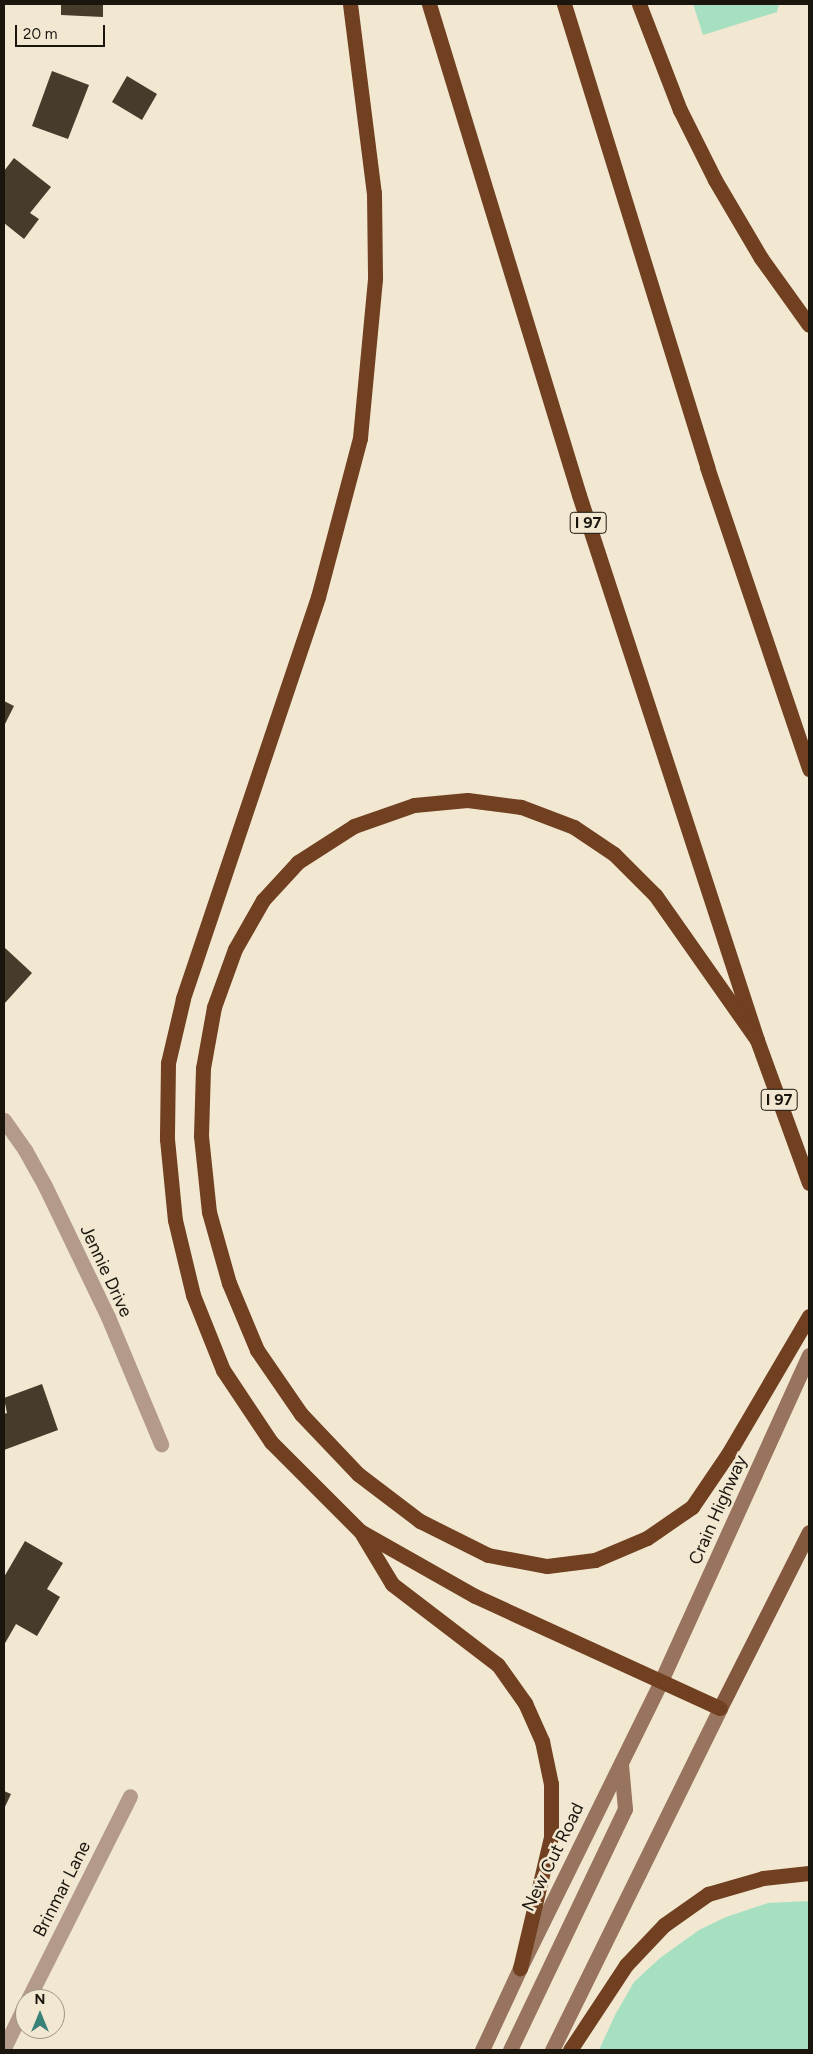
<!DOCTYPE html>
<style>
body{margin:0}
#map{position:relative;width:813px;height:2054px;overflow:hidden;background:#f2e8d2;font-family:Figtree,sans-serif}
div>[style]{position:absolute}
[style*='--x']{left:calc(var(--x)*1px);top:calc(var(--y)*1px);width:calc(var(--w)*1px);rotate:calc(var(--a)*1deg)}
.green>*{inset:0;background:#a7e0c1}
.building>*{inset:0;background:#473b2b}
.street>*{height:15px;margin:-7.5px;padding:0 7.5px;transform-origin:7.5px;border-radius:7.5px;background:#b39a8b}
.secondary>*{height:15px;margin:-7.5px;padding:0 7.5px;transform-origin:7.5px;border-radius:7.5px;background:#98745e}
.primary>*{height:15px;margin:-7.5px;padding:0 7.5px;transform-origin:7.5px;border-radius:7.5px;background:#83583e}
.highway>*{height:15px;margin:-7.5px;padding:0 7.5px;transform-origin:7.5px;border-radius:7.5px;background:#714020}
span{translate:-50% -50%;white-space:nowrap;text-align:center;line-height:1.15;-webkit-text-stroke:5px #f2e8d2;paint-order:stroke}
.shield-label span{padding:1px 4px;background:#f2e8d2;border:1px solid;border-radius:4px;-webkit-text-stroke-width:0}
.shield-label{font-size:16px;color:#1a160e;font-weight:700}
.street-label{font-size:18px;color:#1a160e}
.frame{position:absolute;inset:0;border:5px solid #1a160e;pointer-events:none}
.north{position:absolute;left:15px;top:1989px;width:50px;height:50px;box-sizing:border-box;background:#f2e8d2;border:1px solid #9c9484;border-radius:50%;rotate:0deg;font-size:14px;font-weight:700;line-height:20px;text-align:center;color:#1a160e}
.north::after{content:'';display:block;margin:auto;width:18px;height:22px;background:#3a8179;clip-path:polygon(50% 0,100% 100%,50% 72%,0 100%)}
.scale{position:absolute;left:15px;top:25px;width:90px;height:22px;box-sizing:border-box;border:2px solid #1a160e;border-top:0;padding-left:6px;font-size:15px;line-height:18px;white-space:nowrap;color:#1a160e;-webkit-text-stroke:4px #f2e8d2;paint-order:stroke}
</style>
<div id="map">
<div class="green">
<div style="clip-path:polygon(693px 4px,779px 4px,777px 12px,703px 35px)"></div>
<div style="clip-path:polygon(809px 1901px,809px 2050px,599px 2050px,615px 2015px,634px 1982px,660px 1958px,699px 1930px,726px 1917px,768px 1903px)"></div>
</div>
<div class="building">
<div style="clip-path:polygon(61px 4px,103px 4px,103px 17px,61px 15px)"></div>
<div style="clip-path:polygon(52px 71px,89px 85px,68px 139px,32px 126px)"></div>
<div style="clip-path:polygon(127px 76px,157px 94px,142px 120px,112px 102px)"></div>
<div style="clip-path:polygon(14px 158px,51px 187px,30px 213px,39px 219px,24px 239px,4px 223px,4px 171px)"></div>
<div style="clip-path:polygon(4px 701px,14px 706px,4px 726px)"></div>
<div style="clip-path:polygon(4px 947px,32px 973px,4px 1004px)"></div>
<div style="clip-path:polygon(42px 1384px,58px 1430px,4px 1450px,4px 1414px,7px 1413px,4px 1398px)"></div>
<div style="clip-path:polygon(25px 1541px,63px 1563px,47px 1589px,60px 1597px,37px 1636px,16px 1624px,4px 1645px,4px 1577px)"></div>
<div style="clip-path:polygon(4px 1791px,11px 1794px,4px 1809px)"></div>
</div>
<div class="street">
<div style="--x:4;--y:1120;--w:37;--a:55"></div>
<div style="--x:25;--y:1150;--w:41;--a:60.9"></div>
<div style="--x:45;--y:1186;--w:145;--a:64.3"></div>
<div style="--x:108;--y:1317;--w:138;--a:67.3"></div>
<div style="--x:28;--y:1999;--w:227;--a:-63.3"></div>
<div style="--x:4;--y:2048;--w:48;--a:-64"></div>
</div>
<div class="secondary">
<div style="--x:482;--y:2050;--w:90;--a:-65.1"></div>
<div style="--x:520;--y:1968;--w:320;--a:-63.8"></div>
<div style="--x:661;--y:1681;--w:358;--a:-65.6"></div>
<div style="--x:510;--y:2050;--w:267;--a:-64.5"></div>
<div style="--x:625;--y:1809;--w:45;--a:-95.1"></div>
<div style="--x:552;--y:2050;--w:381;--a:-63.8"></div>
</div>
<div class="primary">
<div style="--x:720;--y:1708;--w:197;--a:-63.2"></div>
</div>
<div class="highway">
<div style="--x:350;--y:4;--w:191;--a:82.8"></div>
<div style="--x:374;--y:193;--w:86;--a:89.3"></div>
<div style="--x:375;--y:279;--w:160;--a:95.4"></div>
<div style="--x:360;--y:438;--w:164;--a:104.8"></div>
<div style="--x:318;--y:597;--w:424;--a:108.6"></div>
<div style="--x:183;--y:999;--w:66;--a:103.2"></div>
<div style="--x:168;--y:1063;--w:76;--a:90.8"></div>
<div style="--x:167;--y:1139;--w:81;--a:84.4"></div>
<div style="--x:175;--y:1220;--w:77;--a:76.5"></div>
<div style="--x:193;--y:1295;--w:81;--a:68.2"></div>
<div style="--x:223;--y:1370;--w:87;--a:56.3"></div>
<div style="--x:271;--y:1442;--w:126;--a:45"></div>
<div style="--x:360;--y:1531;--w:132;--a:29.5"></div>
<div style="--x:475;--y:1596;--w:269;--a:24.6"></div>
<div style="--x:429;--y:4;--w:513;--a:73.01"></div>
<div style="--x:579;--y:495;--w:573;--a:71.91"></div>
<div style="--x:757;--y:1040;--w:152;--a:70"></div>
<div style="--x:564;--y:4;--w:485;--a:72.8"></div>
<div style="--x:707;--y:467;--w:319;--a:71.3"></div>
<div style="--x:639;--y:4;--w:114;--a:68.9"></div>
<div style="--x:680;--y:110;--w:78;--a:63.4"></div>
<div style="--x:715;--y:180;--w:91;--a:59.5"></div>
<div style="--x:761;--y:258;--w:82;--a:54.4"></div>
<div style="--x:757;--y:1040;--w:177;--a:-125.1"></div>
<div style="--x:655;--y:895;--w:58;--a:-135"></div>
<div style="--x:614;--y:854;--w:48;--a:-146"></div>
<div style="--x:574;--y:827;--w:57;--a:-159.3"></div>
<div style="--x:521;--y:807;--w:54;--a:-172.6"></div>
<div style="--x:467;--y:800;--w:53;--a:174.6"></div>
<div style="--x:414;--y:805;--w:64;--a:160.7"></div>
<div style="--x:354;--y:826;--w:67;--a:147.3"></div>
<div style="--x:298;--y:862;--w:52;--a:132.6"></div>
<div style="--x:263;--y:900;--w:56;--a:119.7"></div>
<div style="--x:235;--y:949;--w:62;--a:109.9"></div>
<div style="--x:214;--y:1007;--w:62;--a:100.2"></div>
<div style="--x:203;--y:1068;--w:68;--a:91.7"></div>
<div style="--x:201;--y:1136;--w:76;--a:84"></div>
<div style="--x:209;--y:1212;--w:74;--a:74.3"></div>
<div style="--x:229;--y:1283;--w:73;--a:67.3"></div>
<div style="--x:257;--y:1350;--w:78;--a:55.5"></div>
<div style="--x:301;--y:1414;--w:83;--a:46.5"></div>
<div style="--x:358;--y:1474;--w:78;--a:37.2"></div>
<div style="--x:420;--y:1521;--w:76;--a:26.6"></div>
<div style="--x:488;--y:1555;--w:60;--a:10.6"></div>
<div style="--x:547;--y:1566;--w:48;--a:-7.1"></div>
<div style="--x:595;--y:1560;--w:56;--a:-22.9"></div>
<div style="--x:647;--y:1538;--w:55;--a:-34.6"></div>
<div style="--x:692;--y:1507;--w:64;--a:-55.8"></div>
<div style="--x:728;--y:1454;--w:160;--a:-59.6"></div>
<div style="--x:362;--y:1534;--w:58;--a:59"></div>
<div style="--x:392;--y:1584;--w:133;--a:37.4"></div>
<div style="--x:498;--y:1665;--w:47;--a:54.6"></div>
<div style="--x:525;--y:1703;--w:42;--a:65.9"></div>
<div style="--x:542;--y:1741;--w:44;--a:78.2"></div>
<div style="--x:551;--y:1784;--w:53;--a:90"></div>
<div style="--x:551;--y:1837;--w:135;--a:103.3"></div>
<div style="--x:570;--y:2050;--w:102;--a:-56.6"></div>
<div style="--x:626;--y:1965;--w:55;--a:-46.5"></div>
<div style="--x:664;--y:1925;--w:54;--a:-35.2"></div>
<div style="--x:708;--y:1894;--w:57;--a:-16.2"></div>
<div style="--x:763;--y:1878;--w:46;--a:-6.2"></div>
</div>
<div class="shield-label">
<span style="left:588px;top:523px">I 97</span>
<span style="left:779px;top:1100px">I 97</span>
</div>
<div class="street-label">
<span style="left:106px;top:1271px;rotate:65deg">Jennie Drive</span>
<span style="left:718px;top:1510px;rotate:-66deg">Crain Highway</span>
<span style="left:553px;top:1857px;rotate:-64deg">New Cut Road</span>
<span style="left:62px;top:1889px;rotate:-63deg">Brinmar Lane</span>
</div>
<div class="frame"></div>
<div class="north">N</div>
<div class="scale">20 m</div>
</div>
